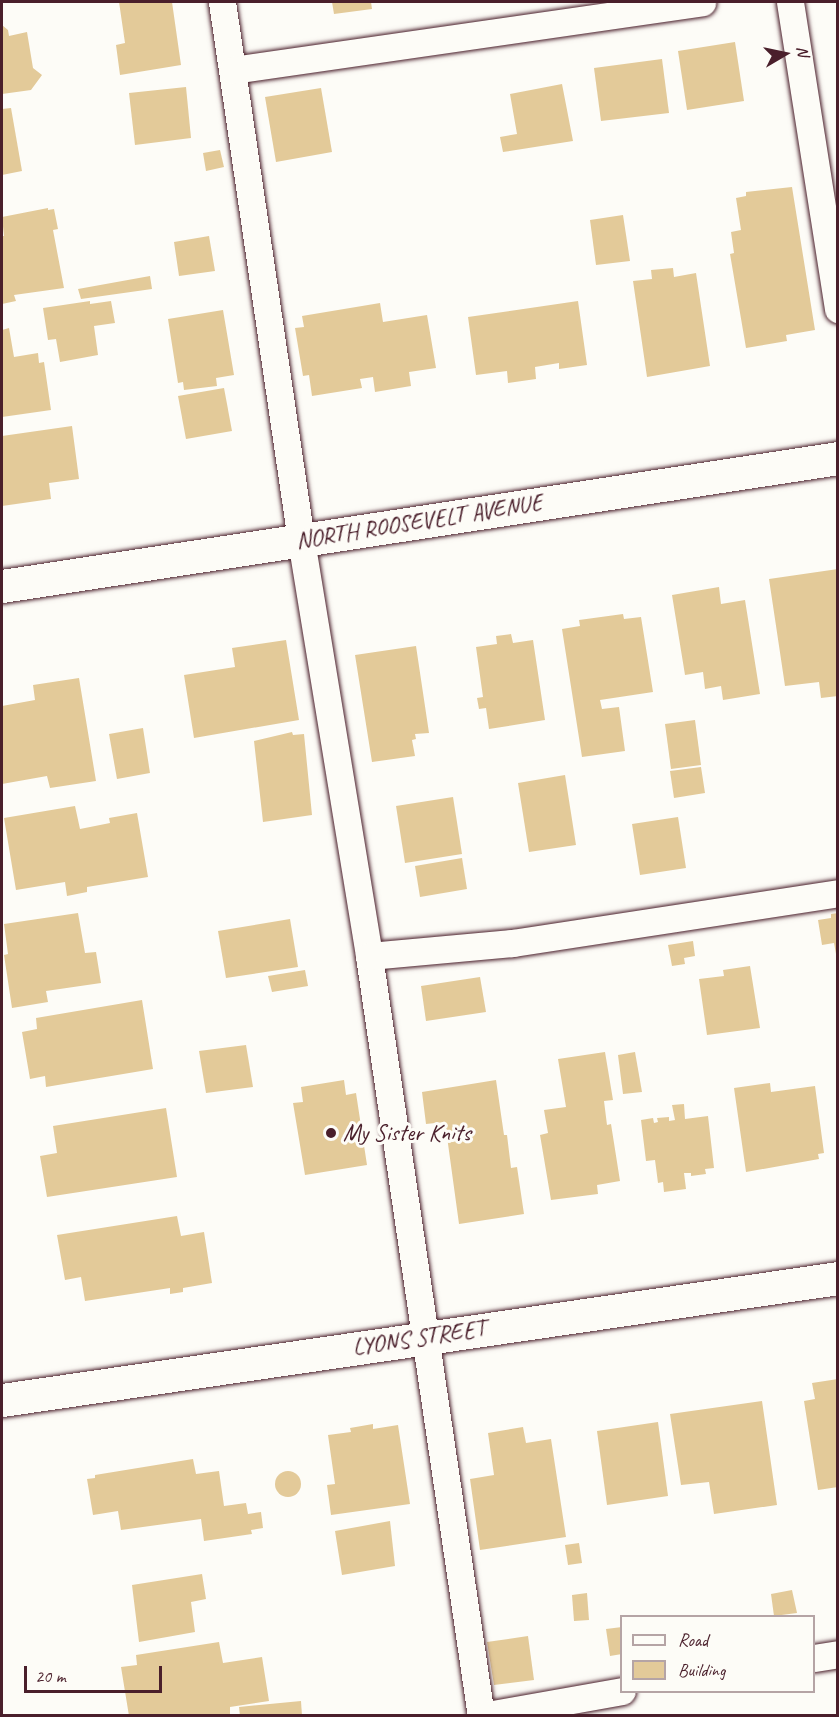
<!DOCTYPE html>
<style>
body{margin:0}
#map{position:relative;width:839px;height:1717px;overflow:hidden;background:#fdfcf7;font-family:Caveat,sans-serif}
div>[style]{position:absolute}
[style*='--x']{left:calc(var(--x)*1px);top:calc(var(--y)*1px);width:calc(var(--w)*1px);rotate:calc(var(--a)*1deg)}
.building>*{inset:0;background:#e3ca99}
.round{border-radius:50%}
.roads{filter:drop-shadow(0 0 2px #4a1f2b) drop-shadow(0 0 2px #4a1f2b)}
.service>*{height:27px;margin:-13.5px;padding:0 13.5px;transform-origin:13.5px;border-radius:13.5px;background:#fdfcf7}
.minor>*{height:33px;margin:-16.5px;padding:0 16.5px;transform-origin:16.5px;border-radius:16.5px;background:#fdfcf7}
.dots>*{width:16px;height:16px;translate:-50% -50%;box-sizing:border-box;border:3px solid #fdfcf7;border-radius:50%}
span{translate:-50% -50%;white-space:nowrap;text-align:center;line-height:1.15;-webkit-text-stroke:6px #fdfcf7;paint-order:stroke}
.street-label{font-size:24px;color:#4a1f2b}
.poi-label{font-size:24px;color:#4a1f2b}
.left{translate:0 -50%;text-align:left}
.frame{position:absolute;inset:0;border:3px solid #4a1f2b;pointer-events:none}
.legend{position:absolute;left:620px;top:1615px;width:195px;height:78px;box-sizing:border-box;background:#fdfcf7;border:2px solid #b5a4a5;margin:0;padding:8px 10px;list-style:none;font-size:18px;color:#4a1f2b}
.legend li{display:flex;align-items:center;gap:12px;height:30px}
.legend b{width:30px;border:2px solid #b5a4a5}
.north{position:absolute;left:755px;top:24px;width:60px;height:60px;-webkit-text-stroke:4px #fdfcf7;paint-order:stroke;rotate:81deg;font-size:16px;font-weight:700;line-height:24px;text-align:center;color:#4a1f2b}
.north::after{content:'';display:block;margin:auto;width:21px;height:27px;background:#4a1f2b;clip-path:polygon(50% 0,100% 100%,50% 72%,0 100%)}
.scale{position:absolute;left:24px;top:1666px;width:138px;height:27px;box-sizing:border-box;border:3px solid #4a1f2b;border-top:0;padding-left:8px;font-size:18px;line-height:21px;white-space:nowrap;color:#4a1f2b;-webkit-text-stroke:4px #fdfcf7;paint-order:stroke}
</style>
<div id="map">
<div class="building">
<div style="clip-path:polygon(119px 2px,172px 2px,181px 65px,120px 75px,116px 45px,125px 43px)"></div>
<div style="clip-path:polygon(332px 2px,371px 2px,372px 9px,334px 14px)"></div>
<div style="clip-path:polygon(2px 25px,8px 30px,9px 36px,27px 32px,33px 68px,42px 75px,31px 90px,2px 94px)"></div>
<div style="clip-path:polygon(735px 42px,744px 101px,687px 110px,678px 51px)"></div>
<div style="clip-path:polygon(662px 59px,669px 113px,601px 121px,594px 68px)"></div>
<div style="clip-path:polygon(562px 84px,573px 141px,503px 152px,500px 137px,517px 134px,510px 94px)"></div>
<div style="clip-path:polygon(186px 87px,191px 138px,135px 145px,129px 93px)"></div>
<div style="clip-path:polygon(321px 88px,332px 152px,276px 162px,265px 97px)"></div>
<div style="clip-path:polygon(11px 108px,22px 171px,2px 175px,2px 109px)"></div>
<div style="clip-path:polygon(220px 150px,224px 167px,206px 171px,203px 153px)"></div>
<div style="clip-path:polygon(792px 187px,815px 330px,786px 335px,787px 341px,746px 348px,730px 254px,734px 253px,731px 232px,741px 230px,736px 198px,746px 196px,746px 192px)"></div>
<div style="clip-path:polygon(48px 208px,48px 210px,54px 209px,58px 229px,53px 230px,64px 288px,14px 295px,16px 301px,2px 304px,2px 236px,4px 236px,2px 217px)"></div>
<div style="clip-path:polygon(623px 215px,630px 261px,596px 265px,590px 220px)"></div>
<div style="clip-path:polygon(209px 236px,215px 271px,179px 276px,174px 242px)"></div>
<div style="clip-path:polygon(673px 268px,674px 277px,696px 273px,710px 366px,647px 377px,633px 281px,652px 279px,651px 270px)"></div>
<div style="clip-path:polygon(150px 276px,152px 289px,81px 299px,78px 289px)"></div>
<div style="clip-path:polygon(90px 301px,90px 304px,111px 301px,115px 323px,94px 326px,98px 355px,60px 362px,56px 339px,48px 340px,43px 308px)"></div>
<div style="clip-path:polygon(578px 301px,587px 365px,559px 369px,559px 363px,535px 367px,536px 379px,508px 383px,507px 371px,476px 375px,468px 317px)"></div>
<div style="clip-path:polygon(380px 303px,383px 322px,427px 315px,436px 368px,409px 372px,411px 386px,375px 392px,373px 377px,360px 379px,362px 388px,312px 396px,309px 375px,303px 376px,295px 328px,304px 327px,302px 316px)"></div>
<div style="clip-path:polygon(223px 310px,234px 375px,216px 378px,217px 386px,184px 390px,183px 382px,178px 383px,168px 319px)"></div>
<div style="clip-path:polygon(9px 328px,14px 357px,38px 353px,39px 363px,44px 362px,51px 410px,2px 417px,2px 330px)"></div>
<div style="clip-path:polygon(224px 388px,232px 431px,186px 439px,178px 396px)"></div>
<div style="clip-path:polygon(72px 426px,79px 479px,49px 483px,51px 499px,2px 506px,2px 436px)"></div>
<div style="clip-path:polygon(838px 569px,838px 696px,821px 698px,819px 682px,785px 686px,769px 579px)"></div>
<div style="clip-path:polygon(719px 587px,721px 604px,745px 600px,760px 694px,723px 700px,721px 686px,705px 689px,703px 672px,685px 675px,672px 595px)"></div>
<div style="clip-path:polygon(623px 614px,624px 619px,641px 617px,653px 692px,600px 700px,602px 709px,619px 707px,625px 751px,582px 757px,562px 629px,580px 626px,579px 620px)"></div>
<div style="clip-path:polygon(511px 634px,513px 643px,533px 640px,545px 720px,489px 729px,486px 708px,479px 709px,477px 698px,483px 697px,476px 647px,497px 644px,496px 636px)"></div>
<div style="clip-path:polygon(286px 640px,299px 720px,194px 738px,184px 675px,235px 667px,232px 648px)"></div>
<div style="clip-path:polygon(416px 646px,429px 733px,415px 734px,416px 739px,412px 740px,415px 756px,372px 762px,355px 655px)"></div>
<div style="clip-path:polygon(79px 678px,96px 781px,50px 788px,47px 776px,2px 784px,2px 706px,35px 700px,33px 685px)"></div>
<div style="clip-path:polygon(695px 720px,701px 765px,671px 769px,665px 724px)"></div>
<div style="clip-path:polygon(143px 728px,150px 773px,117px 779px,109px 734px)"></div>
<div style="clip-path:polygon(292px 732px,293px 735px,304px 734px,312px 815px,263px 822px,254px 741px)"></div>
<div style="clip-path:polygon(701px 767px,705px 793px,674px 798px,670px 771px)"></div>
<div style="clip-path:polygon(565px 775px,576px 845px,529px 852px,518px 783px)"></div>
<div style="clip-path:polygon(453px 797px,462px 854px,405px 863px,396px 806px)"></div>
<div style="clip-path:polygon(75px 806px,80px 829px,110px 823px,109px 818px,137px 813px,148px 877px,87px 887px,87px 892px,67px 896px,65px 882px,16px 890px,4px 818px)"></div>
<div style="clip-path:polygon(678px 817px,686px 868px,640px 875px,632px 824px)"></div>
<div style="clip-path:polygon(462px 858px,467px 889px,420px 897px,415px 866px)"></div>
<div style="clip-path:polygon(78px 913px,85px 953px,96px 952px,101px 983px,46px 991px,48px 1002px,12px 1008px,4px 955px,8px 954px,4px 924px)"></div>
<div style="clip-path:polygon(838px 913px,838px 954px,836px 954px,834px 943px,822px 945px,818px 920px,831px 918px,831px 914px)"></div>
<div style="clip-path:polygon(290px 919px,298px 967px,226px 978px,218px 931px)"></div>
<div style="clip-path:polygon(693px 941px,695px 956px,684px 958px,685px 964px,672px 966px,668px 945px)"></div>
<div style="clip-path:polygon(750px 966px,760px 1028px,707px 1035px,699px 979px,724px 976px,723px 970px)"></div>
<div style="clip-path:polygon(305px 970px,308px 986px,272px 992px,268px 976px)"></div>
<div style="clip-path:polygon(480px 977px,486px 1012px,426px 1021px,421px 986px)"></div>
<div style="clip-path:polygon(142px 1000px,153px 1069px,46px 1087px,45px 1076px,30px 1079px,22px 1032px,37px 1029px,36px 1018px)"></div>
<div style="clip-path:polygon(246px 1045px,253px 1087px,206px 1093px,199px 1051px)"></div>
<div style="clip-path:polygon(605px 1052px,613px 1100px,604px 1101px,607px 1125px,611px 1124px,620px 1181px,597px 1185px,598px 1194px,551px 1200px,540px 1135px,548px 1133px,544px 1110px,566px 1107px,558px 1059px)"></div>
<div style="clip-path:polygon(635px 1052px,642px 1092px,623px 1094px,618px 1055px)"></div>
<div style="clip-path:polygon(344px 1080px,346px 1095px,356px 1093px,367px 1165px,305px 1175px,293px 1103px,303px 1102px,301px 1087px)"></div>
<div style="clip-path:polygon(496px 1080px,504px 1135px,507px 1135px,511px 1168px,517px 1167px,524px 1214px,459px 1224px,445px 1122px,426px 1124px,422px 1092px)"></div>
<div style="clip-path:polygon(770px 1083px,771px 1092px,815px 1086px,824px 1153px,818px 1154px,819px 1159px,746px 1172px,734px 1088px)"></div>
<div style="clip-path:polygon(684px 1104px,685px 1119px,708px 1116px,714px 1168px,705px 1169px,706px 1174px,691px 1176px,691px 1173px,684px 1173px,686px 1189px,664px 1192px,663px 1182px,658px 1183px,655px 1160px,646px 1161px,641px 1120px,653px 1118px,654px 1123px,658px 1122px,657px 1118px,669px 1117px,669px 1121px,675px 1120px,672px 1105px)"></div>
<div style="clip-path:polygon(166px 1108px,177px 1177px,47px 1197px,40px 1156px,57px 1153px,53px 1126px)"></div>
<div style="clip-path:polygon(177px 1216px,181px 1236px,204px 1232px,212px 1283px,183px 1288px,183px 1292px,170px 1294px,170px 1288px,85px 1301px,81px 1277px,65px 1280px,57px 1235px)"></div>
<div style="clip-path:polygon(838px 1379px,838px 1487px,818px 1490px,804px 1401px,815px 1399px,812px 1383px)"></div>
<div style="clip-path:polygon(762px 1401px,777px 1505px,714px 1514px,709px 1482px,681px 1485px,670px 1414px)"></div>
<div style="clip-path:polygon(658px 1422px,668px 1496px,607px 1505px,597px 1431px)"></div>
<div style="clip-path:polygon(373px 1424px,373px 1429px,398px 1425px,410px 1504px,331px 1515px,327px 1485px,335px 1484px,328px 1435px,351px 1432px,350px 1428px)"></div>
<div style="clip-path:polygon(523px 1427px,526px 1443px,551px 1439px,566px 1537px,480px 1550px,470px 1479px,494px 1475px,488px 1433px)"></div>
<div style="clip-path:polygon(193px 1459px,196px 1474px,219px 1471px,224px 1506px,246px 1503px,248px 1514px,261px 1512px,263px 1528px,251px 1530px,252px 1534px,204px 1541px,201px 1519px,121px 1530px,118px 1511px,93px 1515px,87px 1479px,95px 1478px,95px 1475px)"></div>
<div class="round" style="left:275px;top:1471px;width:26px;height:26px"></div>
<div style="clip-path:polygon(390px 1521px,395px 1566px,342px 1575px,335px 1531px)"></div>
<div style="clip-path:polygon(579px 1543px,582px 1563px,568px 1565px,565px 1545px)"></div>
<div style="clip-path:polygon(202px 1574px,206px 1599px,191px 1602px,195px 1632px,139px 1642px,132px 1585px)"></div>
<div style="clip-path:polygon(792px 1590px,797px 1613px,774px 1616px,771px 1594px)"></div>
<div style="clip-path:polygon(587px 1593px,589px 1620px,574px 1621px,572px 1595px)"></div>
<div style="clip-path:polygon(622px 1627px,622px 1654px,610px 1656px,606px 1629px)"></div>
<div style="clip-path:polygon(528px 1636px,534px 1680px,494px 1685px,487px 1642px)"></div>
<div style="clip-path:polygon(219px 1642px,223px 1663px,262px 1657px,269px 1701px,230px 1707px,230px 1716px,129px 1716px,121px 1667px,137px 1665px,136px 1655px)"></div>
<div style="clip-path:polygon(301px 1701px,302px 1716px,240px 1716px,239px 1707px)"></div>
</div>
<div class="roads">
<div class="service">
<div style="--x:222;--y:2;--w:544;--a:81.65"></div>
<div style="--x:301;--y:540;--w:422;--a:80.7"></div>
<div style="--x:369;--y:956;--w:768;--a:81.62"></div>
<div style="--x:790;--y:2;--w:311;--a:81.1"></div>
<div style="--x:233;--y:70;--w:474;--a:-8.2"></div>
<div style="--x:369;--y:956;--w:144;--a:-5.2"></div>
<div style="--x:512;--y:943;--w:330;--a:-8.7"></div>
<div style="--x:814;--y:1658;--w:24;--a:-9"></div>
<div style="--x:482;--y:1716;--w:142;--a:-10.1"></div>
</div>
<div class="minor">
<div style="--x:2;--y:586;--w:846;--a:-8.7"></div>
<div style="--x:2;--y:1400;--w:845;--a:-8.3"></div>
</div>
</div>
<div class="dots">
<div style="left:331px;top:1133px;background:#4a1f2b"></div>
</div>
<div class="street-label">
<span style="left:419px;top:522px;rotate:-9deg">NORTH ROOSEVELT AVENUE</span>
<span style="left:419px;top:1338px;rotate:-8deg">LYONS STREET</span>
</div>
<div class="poi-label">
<span class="left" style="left:343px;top:1133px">My Sister Knits</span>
</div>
<div class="frame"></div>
<ul class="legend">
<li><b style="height:8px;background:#fdfcf7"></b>Road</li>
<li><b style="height:16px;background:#e3ca99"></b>Building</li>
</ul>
<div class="north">N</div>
<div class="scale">20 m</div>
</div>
